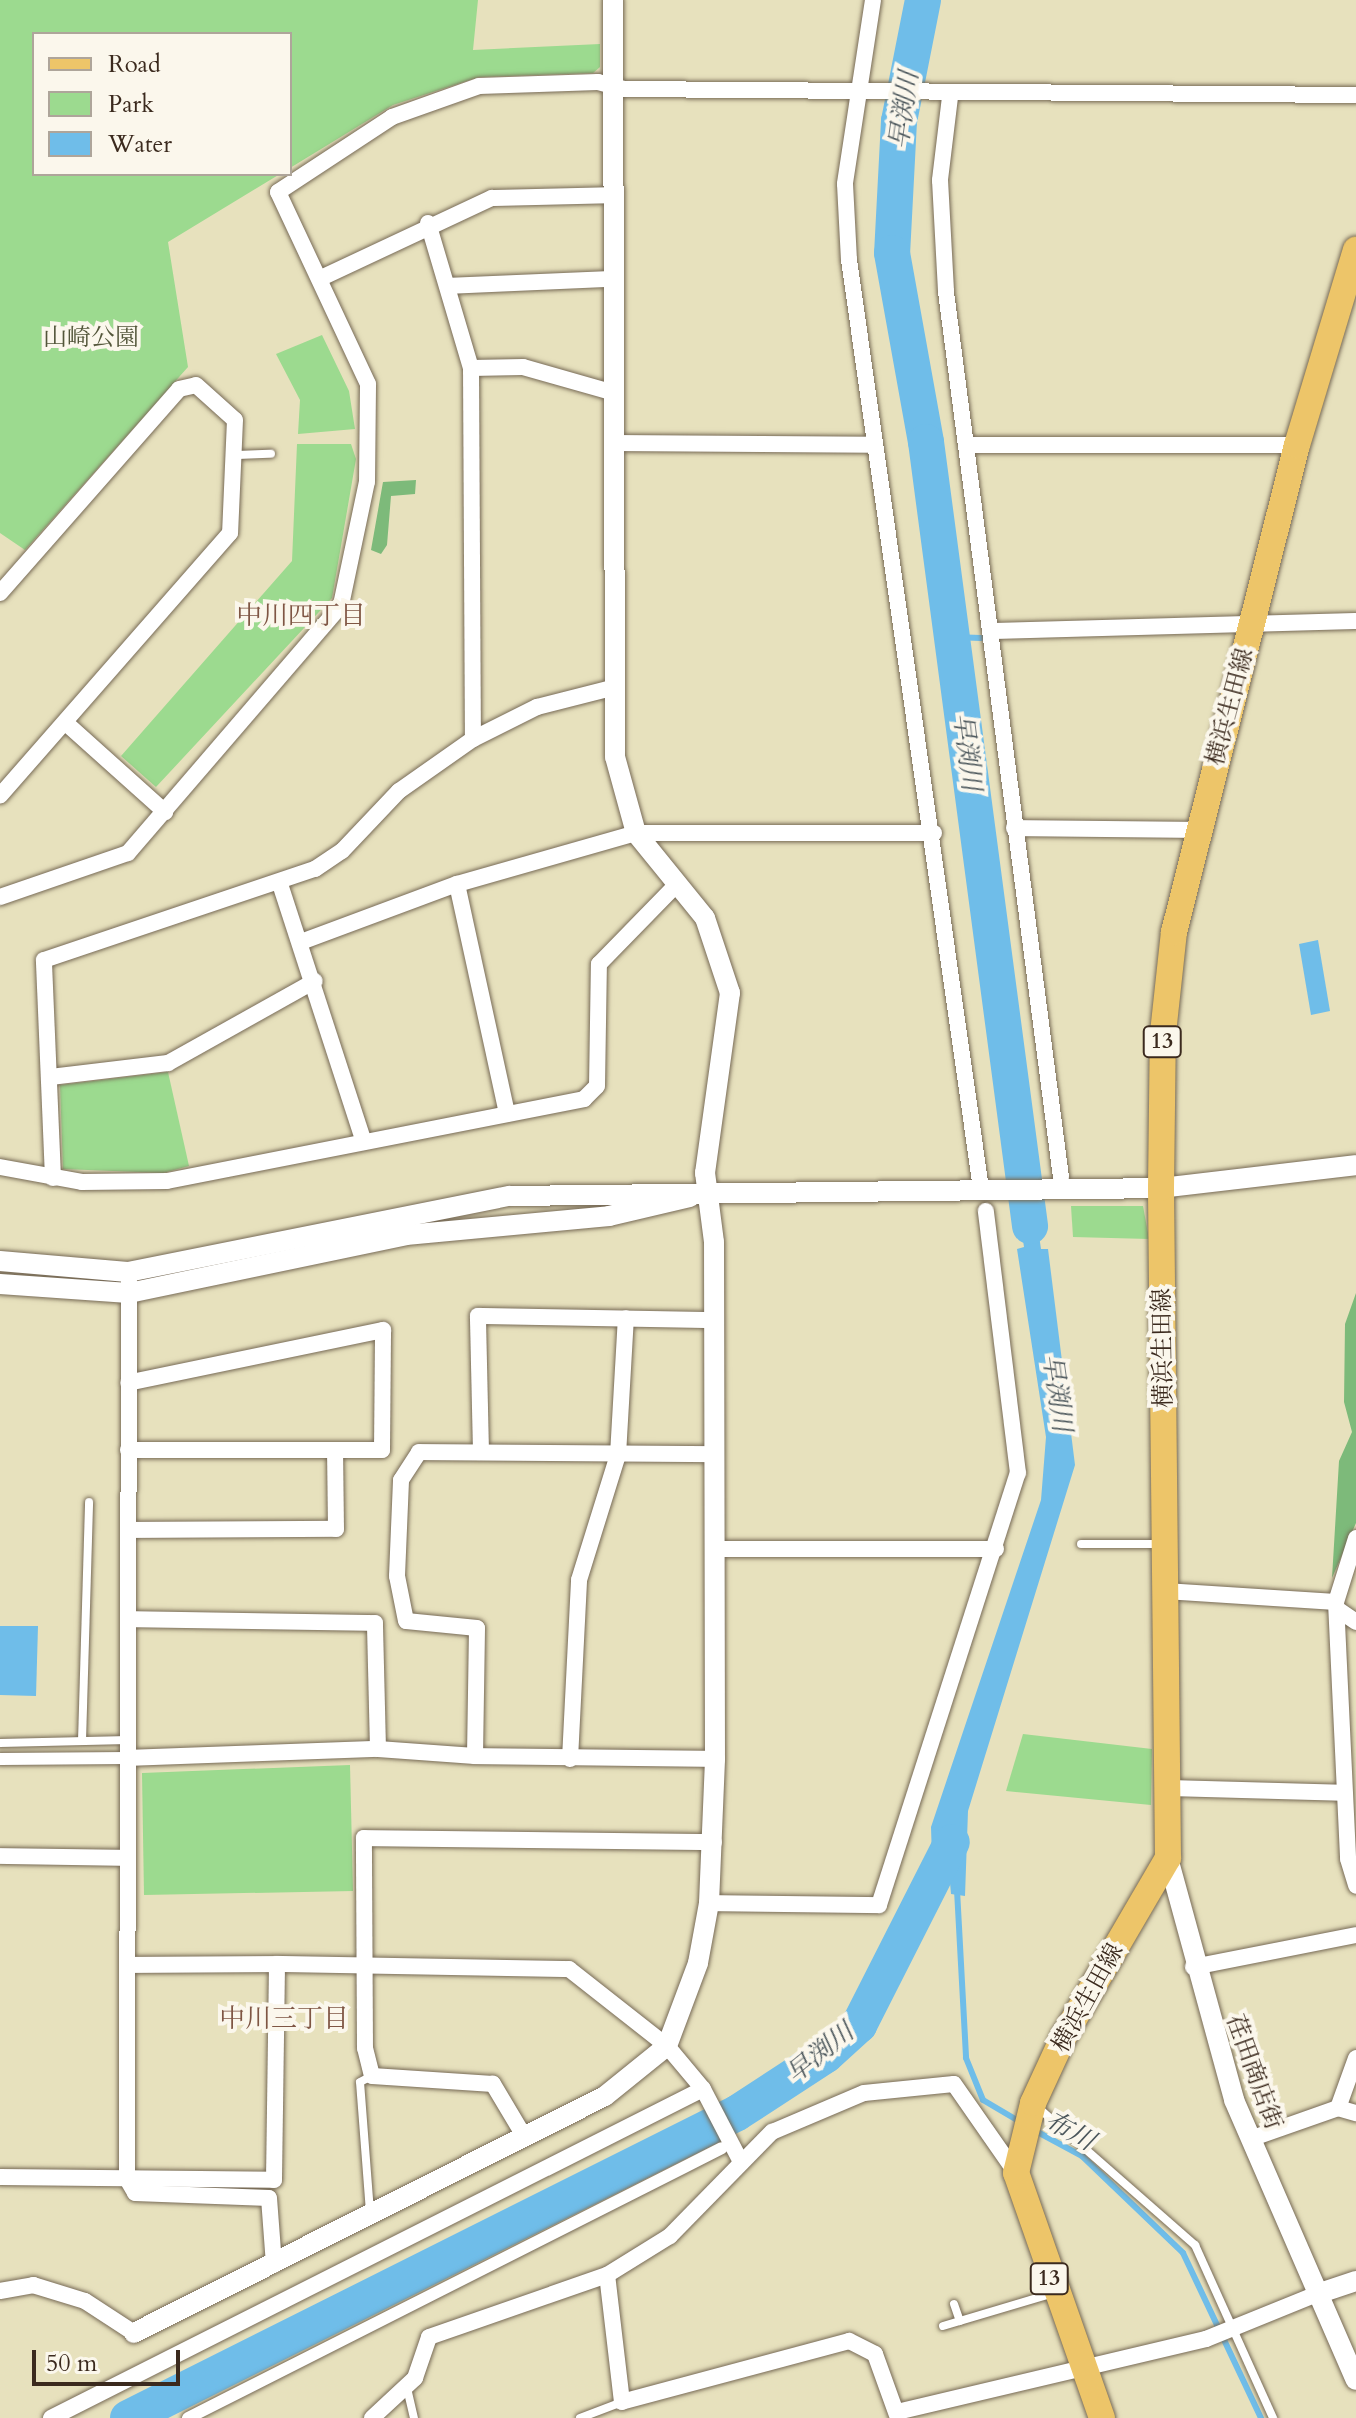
<!DOCTYPE html>
<meta charset="utf-8">
<style>
body{margin:0}
#map{position:relative;width:1356px;height:2418px;overflow:hidden;background:#e7e1bd;font-family:Cardo,"Noto Serif JP",serif}
div>[style]{position:absolute}
[style*='--x']{left:calc(var(--x)*1px);top:calc(var(--y)*1px);width:calc(var(--w)*1px);rotate:calc(var(--a)*1deg)}
.green>*{inset:0;background:#9cda8f}
.forest>*{inset:0;background:#7dba7a}
.water>*{inset:0;background:#6fbde9}
.stream>*{height:6px;margin:-3px;padding:0 3px;transform-origin:3px;border-radius:3px;background:#6fbde9}
.river>*{height:36px;margin:-18px;padding:0 18px;transform-origin:18px;border-radius:18px;background:#6fbde9}
.roads{filter:drop-shadow(0 0 2px #776a56) drop-shadow(0 0 2px #776a56)}
.service>*{height:8px;margin:-4px;padding:0 4px;transform-origin:4px;border-radius:4px;background:#fff}
.pedestrian>*{height:12px;margin:-6px;padding:0 6px;transform-origin:6px;border-radius:6px;background:#fff}
.minor>*{height:16px;margin:-8px;padding:0 8px;transform-origin:8px;border-radius:8px;background:#fff}
.tertiary>*{height:20px;margin:-10px;padding:0 10px;transform-origin:10px;border-radius:10px;background:#fff}
.primary>*{height:26px;margin:-13px;padding:0 13px;transform-origin:13px;border-radius:13px;background:#edc569}
span{translate:-50% -50%;white-space:nowrap;text-align:center;line-height:1.15;-webkit-text-stroke:8px #fbf7ec;paint-order:stroke}
.shield-label span{padding:2px 6px;background:#fbf7ec;border:2px solid;border-radius:6px;-webkit-text-stroke-width:0}
.shield-label{font-size:22px;color:#3b2a1e;font-weight:700}
.park-label{font-size:24px;color:#53563a}
.street-label{font-size:24px;color:#3b2a1e}
.water-label{font-size:26px;color:#4b565b;font-style:italic}
.neighbourhood-label{font-size:26px;color:#7f5644}
.legend{position:absolute;left:32px;top:32px;width:260px;height:144px;box-sizing:border-box;background:#fbf7ec;border:2px solid #aea59a;margin:0;padding:10px 14px;list-style:none;font-size:24px;color:#3b2a1e}
.legend li{display:flex;align-items:center;gap:16px;height:40px}
.legend b{width:40px;border:2px solid #aea59a}
.scale{position:absolute;left:32px;top:2350px;width:148px;height:36px;box-sizing:border-box;border:4px solid #3b2a1e;border-top:0;padding-left:10px;font-size:24px;line-height:28px;white-space:nowrap;color:#3b2a1e;-webkit-text-stroke:6px #fbf7ec;paint-order:stroke}
</style>
<div id="map">
<div class="green">
<div style="clip-path:polygon(0 0,478px 0,473px 50px,600px 44px,600px 67px,593px 73px,479px 77px,393px 105px,290px 168px,290px 34px,34px 34px,34px 174px,280px 174px,168px 242px,188px 367px,25px 550px,0 533px)"></div>
<div style="clip-path:polygon(322px 335px,349px 391px,355px 429px,298px 434px,300px 400px,276px 354px)"></div>
<div style="clip-path:polygon(297px 444px,351px 444px,356px 459px,332px 598px,156px 787px,121px 756px,292px 561px)"></div>
<div style="clip-path:polygon(168px 1072px,189px 1166px,163px 1173px,63px 1169px,60px 1085px)"></div>
<div style="clip-path:polygon(1071px 1206px,1143px 1206px,1149px 1239px,1073px 1237px)"></div>
<div style="clip-path:polygon(1023px 1734px,1152px 1749px,1151px 1805px,1006px 1791px)"></div>
<div style="clip-path:polygon(350px 1765px,353px 1891px,144px 1895px,142px 1773px)"></div>
</div>
<div class="forest">
<div style="clip-path:polygon(416px 480px,415px 494px,391px 496px,387px 545px,381px 554px,371px 550px,383px 482px)"></div>
<div style="clip-path:polygon(1356px 1293px,1356px 1523px,1332px 1578px,1339px 1461px,1352px 1432px,1344px 1402px,1345px 1324px)"></div>
</div>
<div class="water">
<div style="clip-path:polygon(1318px 940px,1330px 1011px,1311px 1015px,1299px 944px)"></div>
<div style="clip-path:polygon(1033px 1194px,1041px 1249px,1048px 1249px,1075px 1465px,968px 1811px,965px 1896px,951px 1894px,949px 1871px,943px 1889px,921px 1877px,932px 1859px,931px 1827px,1041px 1500px,1046px 1437px,1017px 1249px,1024px 1247px,1016px 1195px)"></div>
<div style="clip-path:polygon(0 1626px,38px 1626px,36px 1696px,0 1695px)"></div>
</div>
<div class="stream">
<div style="--x:951;--y:637;--w:30;--a:2"></div>
<div style="--x:957;--y:1890;--w:168;--a:86.9"></div>
<div style="--x:966;--y:2058;--w:45;--a:68"></div>
<div style="--x:983;--y:2100;--w:45;--a:30.5"></div>
<div style="--x:1032;--y:2129;--w:57;--a:28.4"></div>
<div style="--x:1082;--y:2156;--w:140;--a:43.8"></div>
<div style="--x:1183;--y:2253;--w:183;--a:64.7"></div>
</div>
<div class="river">
<div style="--x:923;--y:0;--w:123;--a:101.2"></div>
<div style="--x:899;--y:121;--w:132;--a:93"></div>
<div style="--x:892;--y:253;--w:192;--a:79.8"></div>
<div style="--x:926;--y:442;--w:791;--a:82.44"></div>
<div style="--x:128;--y:2418;--w:681;--a:-26.6"></div>
<div style="--x:737;--y:2113;--w:106;--a:-33.1"></div>
<div style="--x:826;--y:2055;--w:45;--a:-42.3"></div>
<div style="--x:859;--y:2025;--w:205;--a:-63.1"></div>
</div>
<div class="roads">
<div class="service">
<div style="--x:235;--y:455;--w:36;--a:-2"></div>
<div style="--x:1081;--y:1544;--w:78;--a:0"></div>
<div style="--x:82;--y:1741;--w:239;--a:-88.3"></div>
<div style="--x:0;--y:1743;--w:128;--a:-1.3"></div>
<div style="--x:1035;--y:2105;--w:213;--a:41.2"></div>
<div style="--x:1195;--y:2245;--w:190;--a:65.7"></div>
<div style="--x:370;--y:2212;--w:130;--a:-94.4"></div>
<div style="--x:360;--y:2082;--w:13;--a:-27"></div>
<div style="--x:954;--y:2304;--w:18;--a:71"></div>
<div style="--x:943;--y:2326;--w:116;--a:-16.6"></div>
<div style="--x:407;--y:2388;--w:31;--a:77"></div>
<div style="--x:580;--y:2418;--w:45;--a:-20.9"></div>
</div>
<div class="pedestrian">
<div style="--x:0;--y:1759;--w:127;--a:-0.5"></div>
<div style="--x:188;--y:2418;--w:598;--a:-26.82"></div>
</div>
<div class="minor">
<div style="--x:873;--y:0;--w:186;--a:98.7"></div>
<div style="--x:845;--y:184;--w:76;--a:87"></div>
<div style="--x:849;--y:260;--w:938;--a:81.91"></div>
<div style="--x:950;--y:97;--w:84;--a:96.9"></div>
<div style="--x:940;--y:180;--w:112;--a:86.9"></div>
<div style="--x:946;--y:292;--w:893;--a:82.6"></div>
<div style="--x:428;--y:223;--w:151;--a:73.5"></div>
<div style="--x:471;--y:368;--w:371;--a:89.7"></div>
<div style="--x:321;--y:278;--w:189;--a:-25.1"></div>
<div style="--x:492;--y:198;--w:119;--a:-1.4"></div>
<div style="--x:448;--y:286;--w:161;--a:-2.5"></div>
<div style="--x:471;--y:368;--w:52;--a:-1.1"></div>
<div style="--x:523;--y:367;--w:91;--a:15.9"></div>
<div style="--x:612;--y:443;--w:261;--a:0.4"></div>
<div style="--x:968;--y:445;--w:329;--a:0"></div>
<div style="--x:0;--y:593;--w:271;--a:-48.7"></div>
<div style="--x:179;--y:389;--w:17;--a:-13"></div>
<div style="--x:196;--y:385;--w:52;--a:41.9"></div>
<div style="--x:235;--y:420;--w:113;--a:92.5"></div>
<div style="--x:230;--y:533;--w:349;--a:131.2"></div>
<div style="--x:993;--y:631;--w:363;--a:-1.6"></div>
<div style="--x:67;--y:724;--w:132;--a:41.9"></div>
<div style="--x:1014;--y:828;--w:182;--a:0.6"></div>
<div style="--x:280;--y:884;--w:271;--a:72"></div>
<div style="--x:457;--y:884;--w:235;--a:77.7"></div>
<div style="--x:0;--y:897;--w:135;--a:-19"></div>
<div style="--x:128;--y:853;--w:327;--a:-49.3"></div>
<div style="--x:341;--y:605;--w:126;--a:-78.1"></div>
<div style="--x:367;--y:482;--w:98;--a:-89.4"></div>
<div style="--x:368;--y:384;--w:212;--a:-115.1"></div>
<div style="--x:278;--y:192;--w:136;--a:-33.3"></div>
<div style="--x:392;--y:117;--w:92;--a:-19.6"></div>
<div style="--x:479;--y:86;--w:119;--a:-1.9"></div>
<div style="--x:598;--y:82;--w:27;--a:15"></div>
<div style="--x:624;--y:89;--w:732;--a:0.47"></div>
<div style="--x:301;--y:942;--w:166;--a:-20.4"></div>
<div style="--x:457;--y:884;--w:186;--a:-15.9"></div>
<div style="--x:636;--y:833;--w:298;--a:0"></div>
<div style="--x:50;--y:1077;--w:119;--a:-6.8"></div>
<div style="--x:168;--y:1063;--w:168;--a:-29.2"></div>
<div style="--x:0;--y:1167;--w:83;--a:10.4"></div>
<div style="--x:82;--y:1182;--w:85;--a:-0.7"></div>
<div style="--x:167;--y:1181;--w:425;--a:-11.1"></div>
<div style="--x:584;--y:1099;--w:18;--a:-45"></div>
<div style="--x:597;--y:1086;--w:122;--a:-89.1"></div>
<div style="--x:599;--y:964;--w:110;--a:-45.7"></div>
<div style="--x:53;--y:1178;--w:218;--a:-92.4"></div>
<div style="--x:44;--y:960;--w:286;--a:-18.6"></div>
<div style="--x:315;--y:869;--w:32;--a:-34"></div>
<div style="--x:342;--y:851;--w:83;--a:-46.5"></div>
<div style="--x:399;--y:791;--w:90;--a:-35.1"></div>
<div style="--x:473;--y:739;--w:72;--a:-26.6"></div>
<div style="--x:537;--y:707;--w:77;--a:-14.2"></div>
<div style="--x:129;--y:1281;--w:898;--a:90.13"></div>
<div style="--x:127;--y:2179;--w:16;--a:60"></div>
<div style="--x:135;--y:2193;--w:134;--a:2.1"></div>
<div style="--x:269;--y:2198;--w:67;--a:85.7"></div>
<div style="--x:128;--y:1450;--w:254;--a:0"></div>
<div style="--x:382;--y:1450;--w:120;--a:-89.5"></div>
<div style="--x:383;--y:1330;--w:260;--a:168.3"></div>
<div style="--x:481;--y:1452;--w:136;--a:-91.3"></div>
<div style="--x:478;--y:1316;--w:233;--a:1"></div>
<div style="--x:128;--y:1530;--w:208;--a:-0.3"></div>
<div style="--x:336;--y:1529;--w:78;--a:-90.7"></div>
<div style="--x:716;--y:1549;--w:280;--a:0"></div>
<div style="--x:1165;--y:1591;--w:171;--a:3.7"></div>
<div style="--x:1336;--y:1602;--w:257;--a:87.3"></div>
<div style="--x:1348;--y:1859;--w:28;--a:73"></div>
<div style="--x:1336;--y:1602;--w:67;--a:-72.6"></div>
<div style="--x:1337;--y:1609;--w:23;--a:34"></div>
<div style="--x:378;--y:1749;--w:97;--a:4.1"></div>
<div style="--x:127;--y:1758;--w:251;--a:-2.1"></div>
<div style="--x:378;--y:1749;--w:126;--a:-91.4"></div>
<div style="--x:375;--y:1623;--w:247;--a:-179.1"></div>
<div style="--x:570;--y:1759;--w:179;--a:-87.1"></div>
<div style="--x:579;--y:1580;--w:131;--a:-72.7"></div>
<div style="--x:618;--y:1455;--w:137;--a:-86.7"></div>
<div style="--x:715;--y:1759;--w:240;--a:-179.3"></div>
<div style="--x:475;--y:1756;--w:128;--a:-89.1"></div>
<div style="--x:477;--y:1628;--w:71;--a:-174.4"></div>
<div style="--x:406;--y:1621;--w:46;--a:-101.3"></div>
<div style="--x:397;--y:1576;--w:96;--a:-87.6"></div>
<div style="--x:401;--y:1480;--w:33;--a:-57"></div>
<div style="--x:419;--y:1452;--w:297;--a:0.4"></div>
<div style="--x:1168;--y:1788;--w:175;--a:1.6"></div>
<div style="--x:0;--y:1856;--w:127;--a:0.9"></div>
<div style="--x:709;--y:1903;--w:170;--a:0.7"></div>
<div style="--x:879;--y:1905;--w:454;--a:-72.2"></div>
<div style="--x:1018;--y:1473;--w:264;--a:-97"></div>
<div style="--x:277;--y:1964;--w:292;--a:1"></div>
<div style="--x:569;--y:1969;--w:125;--a:38.2"></div>
<div style="--x:667;--y:2046;--w:56;--a:50.1"></div>
<div style="--x:703;--y:2089;--w:82;--a:62.5"></div>
<div style="--x:1193;--y:1967;--w:166;--a:-11.1"></div>
<div style="--x:1338;--y:2108;--w:53;--a:-70.2"></div>
<div style="--x:524;--y:2136;--w:61;--a:-120.8"></div>
<div style="--x:493;--y:2084;--w:121;--a:-176.2"></div>
<div style="--x:372;--y:2076;--w:29;--a:-104"></div>
<div style="--x:365;--y:2048;--w:210;--a:-90.3"></div>
<div style="--x:364;--y:1838;--w:350;--a:0.7"></div>
<div style="--x:1250;--y:2139;--w:93;--a:-19.4"></div>
<div style="--x:1338;--y:2108;--w:19;--a:16"></div>
<div style="--x:0;--y:2177;--w:274;--a:0.6"></div>
<div style="--x:274;--y:2180;--w:216;--a:-89.2"></div>
<div style="--x:277;--y:1964;--w:150;--a:179.6"></div>
<div style="--x:0;--y:2291;--w:34;--a:-10"></div>
<div style="--x:33;--y:2285;--w:54;--a:17.1"></div>
<div style="--x:85;--y:2301;--w:59;--a:33.1"></div>
<div style="--x:897;--y:2412;--w:318;--a:-13.3"></div>
<div style="--x:1206;--y:2339;--w:120;--a:-22.1"></div>
<div style="--x:51;--y:2418;--w:730;--a:-26.78"></div>
<div style="--x:372;--y:2418;--w:59;--a:-42.9"></div>
<div style="--x:415;--y:2378;--w:43;--a:-71.1"></div>
<div style="--x:429;--y:2337;--w:188;--a:-19.2"></div>
<div style="--x:898;--y:2418;--w:68;--a:-109.8"></div>
<div style="--x:875;--y:2354;--w:29;--a:-153"></div>
<div style="--x:849;--y:2341;--w:235;--a:165"></div>
<div style="--x:622;--y:2402;--w:128;--a:-96.7"></div>
<div style="--x:607;--y:2275;--w:74;--a:-31.8"></div>
<div style="--x:670;--y:2236;--w:146;--a:-45.6"></div>
<div style="--x:772;--y:2132;--w:100;--a:-23"></div>
<div style="--x:864;--y:2093;--w:90;--a:-5.7"></div>
<div style="--x:954;--y:2084;--w:108;--a:55.1"></div>
</div>
<div class="tertiary">
<div style="--x:0;--y:1261;--w:128;--a:4.9"></div>
<div style="--x:128;--y:1272;--w:389;--a:-11.3"></div>
<div style="--x:510;--y:1196;--w:651;--a:-0.7"></div>
<div style="--x:1161;--y:1188;--w:196;--a:-6.7"></div>
<div style="--x:0;--y:1284;--w:129;--a:4"></div>
<div style="--x:129;--y:1293;--w:283;--a:-11.8"></div>
<div style="--x:406;--y:1235;--w:204;--a:-5.3"></div>
<div style="--x:609;--y:1216;--w:83;--a:-13.2"></div>
<div style="--x:1168;--y:1858;--w:251;--a:74.7"></div>
<div style="--x:1234;--y:2100;--w:305;--a:66.5"></div>
<div style="--x:1317;--y:2294;--w:41;--a:-18.4"></div>
<div style="--x:134;--y:2333;--w:527;--a:-26.71"></div>
<div style="--x:605;--y:2096;--w:80;--a:-38.9"></div>
<div style="--x:667;--y:2046;--w:89;--a:-69.5"></div>
<div style="--x:698;--y:1963;--w:61;--a:-79.6"></div>
<div style="--x:709;--y:1903;--w:144;--a:-87.6"></div>
<div style="--x:715;--y:1759;--w:517;--a:-90.11"></div>
<div style="--x:714;--y:1242;--w:70;--a:-97.4"></div>
<div style="--x:705;--y:1173;--w:182;--a:-82.1"></div>
<div style="--x:730;--y:993;--w:79;--a:-108.4"></div>
<div style="--x:705;--y:918;--w:109;--a:-129.1"></div>
<div style="--x:636;--y:833;--w:79;--a:-105.4"></div>
<div style="--x:615;--y:757;--w:757;--a:-90.15"></div>
</div>
<div class="primary">
<div style="--x:1102;--y:2418;--w:260;--a:-109.3"></div>
<div style="--x:1016;--y:2173;--w:72;--a:-76.3"></div>
<div style="--x:1033;--y:2103;--w:74;--a:-65.2"></div>
<div style="--x:1064;--y:2036;--w:206;--a:-59.7"></div>
<div style="--x:1168;--y:1858;--w:670;--a:-90.6"></div>
<div style="--x:1161;--y:1188;--w:155;--a:-89.3"></div>
<div style="--x:1163;--y:1033;--w:102;--a:-83.8"></div>
<div style="--x:1174;--y:932;--w:502;--a:-75.83"></div>
<div style="--x:1297;--y:445;--w:204;--a:-73.2"></div>
</div>
</div>
<div class="shield-label">
<span style="left:1162px;top:1042px">13</span>
<span style="left:1049px;top:2279px">13</span>
</div>
<div class="park-label">
<span style="left:91px;top:338px">山崎公園</span>
</div>
<div class="street-label">
<span style="left:1230px;top:707px;rotate:-75deg">横浜生田線</span>
<span style="left:1163px;top:1348px;rotate:-91deg">横浜生田線</span>
<span style="left:1088px;top:1998px;rotate:-61deg">横浜生田線</span>
<span style="left:1254px;top:2072px;rotate:70deg">荏田商店街</span>
</div>
<div class="water-label">
<span style="left:904px;top:110px;rotate:-82deg">早渕川</span>
<span style="left:967px;top:752px;rotate:83deg">早渕川</span>
<span style="left:1057px;top:1393px;rotate:82deg">早渕川</span>
<span style="left:820px;top:2053px;rotate:-39deg">早渕川</span>
<span style="left:1070px;top:2131px;rotate:29deg">布川</span>
</div>
<div class="neighbourhood-label">
<span style="left:301px;top:616px">中川四丁目</span>
<span style="left:284px;top:2019px">中川三丁目</span>
</div>
<ul class="legend">
<li><b style="height:10px;background:#edc569"></b>Road</li>
<li><b style="height:22px;background:#9cda8f"></b>Park</li>
<li><b style="height:22px;background:#6fbde9"></b>Water</li>
</ul>
<div class="scale">50 m</div>
</div>
